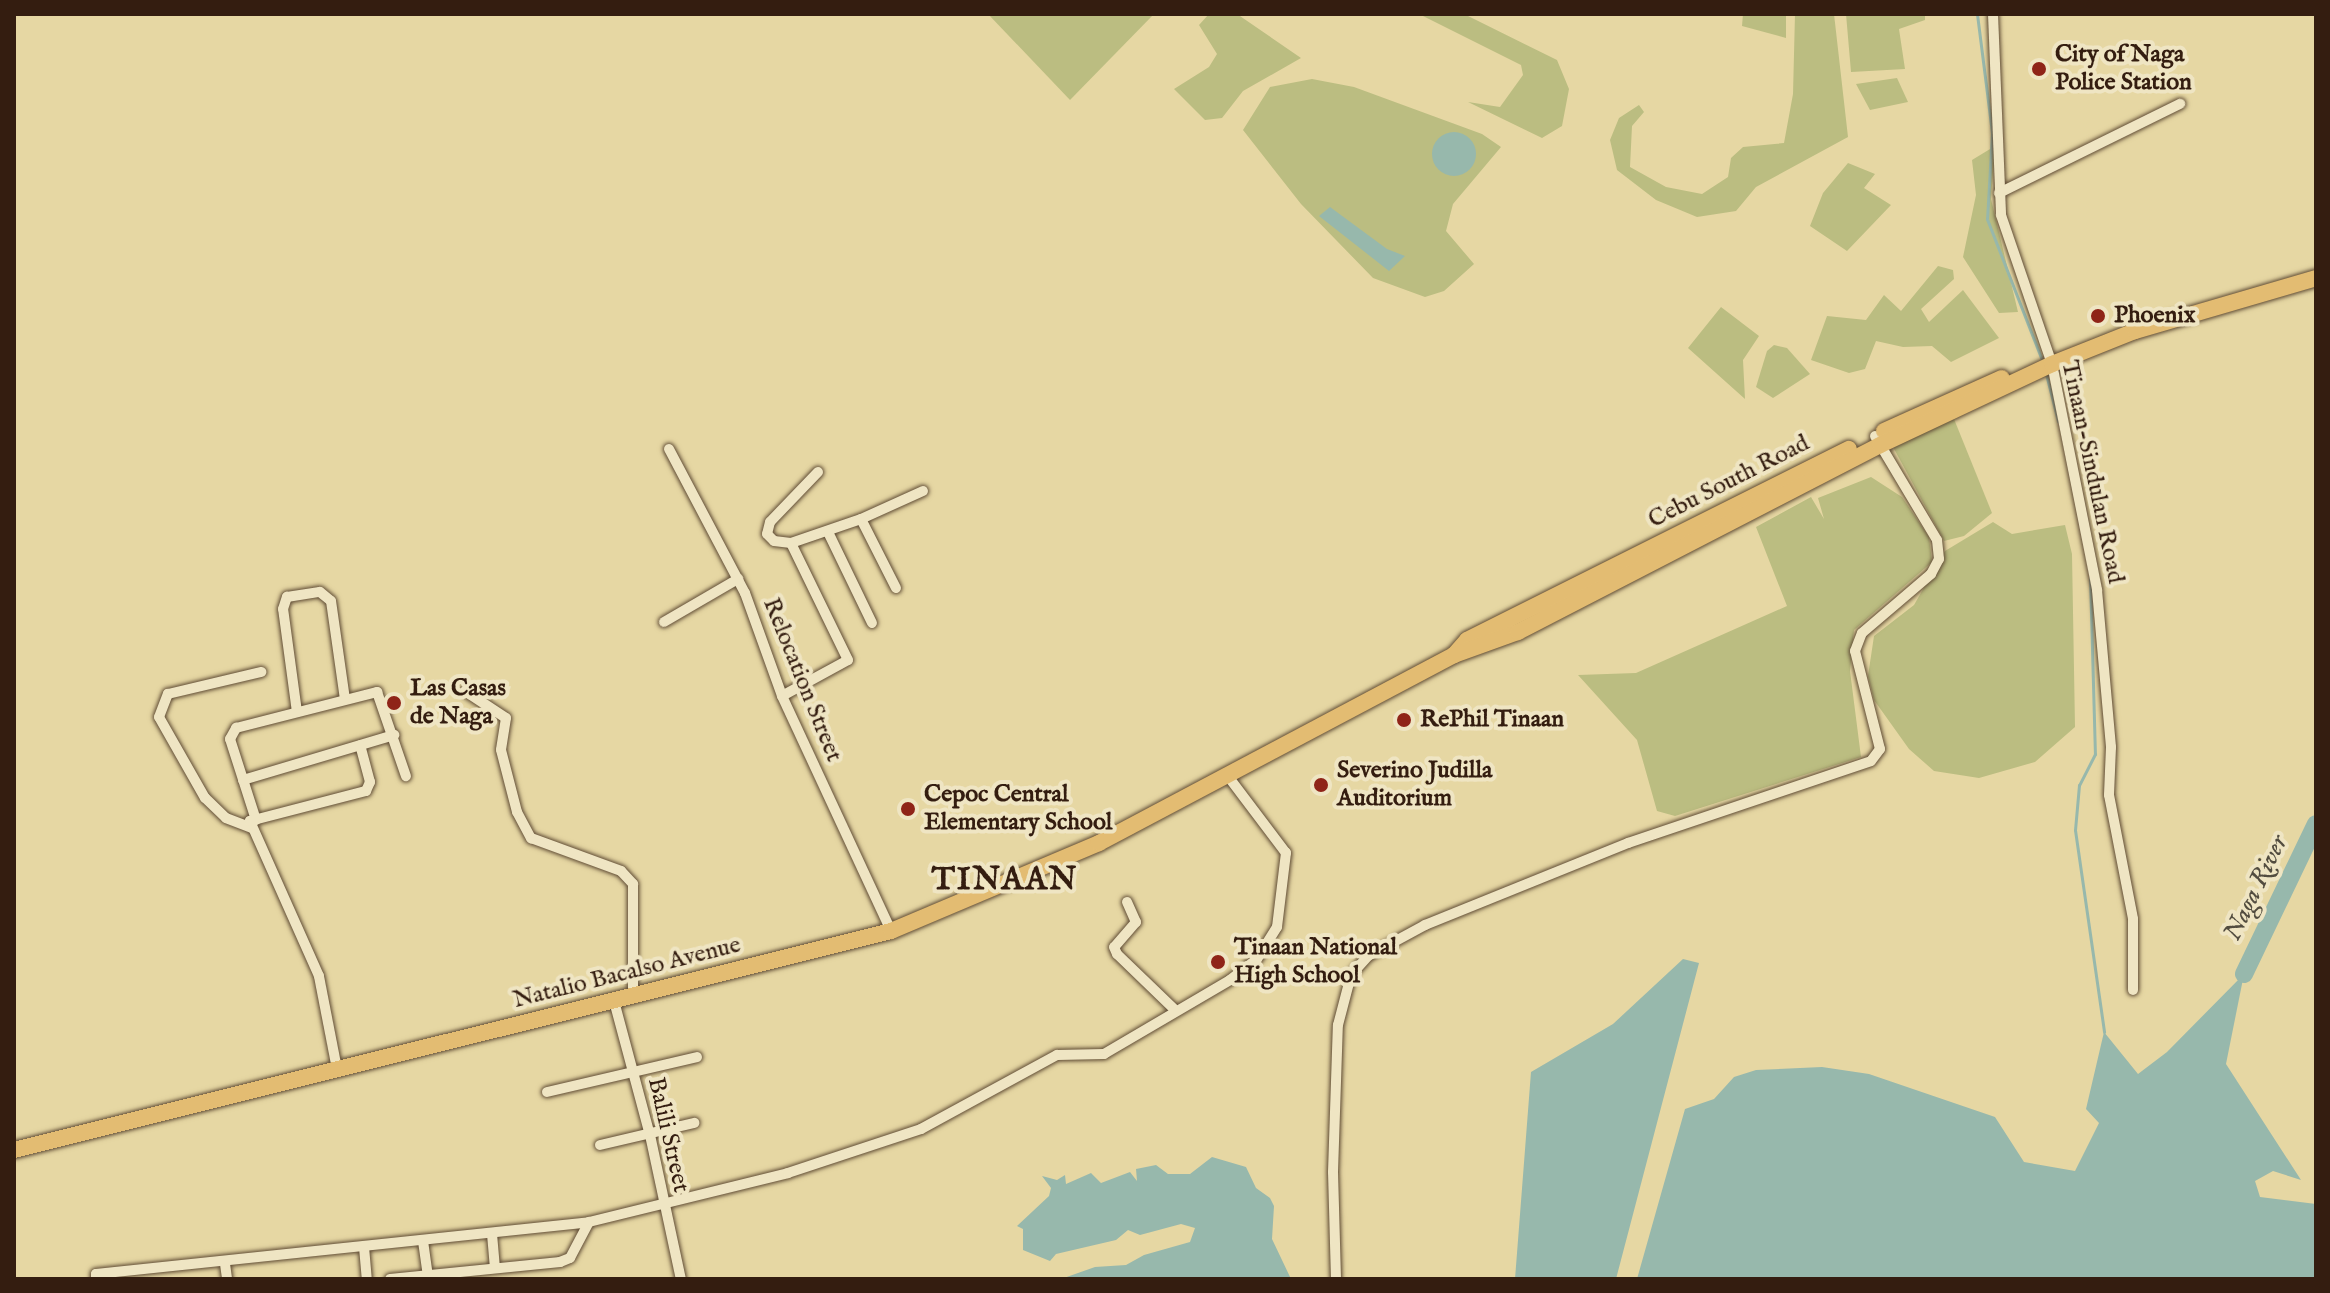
<!DOCTYPE html>
<style>
body{margin:0}
#map{position:relative;width:2330px;height:1293px;overflow:hidden;background:#e6d7a3;font-family:"IM FELL English",serif}
div>[style]{position:absolute}
[style*='--x']{left:calc(var(--x)*1px);top:calc(var(--y)*1px);width:calc(var(--w)*1px);rotate:calc(var(--a)*1deg)}
.green>*{inset:0;background:#bbbd81}
.water>*{inset:0;background:#97b8ac}
.round{border-radius:50%}
.stream>*{height:3px;margin:-1.5px;padding:0 1.5px;transform-origin:1.5px;border-radius:1.5px;background:#97b8ac}
.river>*{height:18px;margin:-9px;padding:0 9px;transform-origin:9px;border-radius:9px;background:#97b8ac}
.roads{filter:drop-shadow(0 0 2px #604c35) drop-shadow(0 0 2px #604c35)}
.minor>*{height:10px;margin:-5px;padding:0 5px;transform-origin:5px;border-radius:5px;background:#efe5c3}
.trunk>*{height:16px;margin:-8px;padding:0 8px;transform-origin:8px;border-radius:8px;background:#e3bc72}
.dots>*{width:22px;height:22px;translate:-50% -50%;box-sizing:border-box;border:4px solid #efe5c3;border-radius:50%}
span{translate:-50% -50%;white-space:nowrap;text-align:center;line-height:1.15;-webkit-text-stroke:8px #efe5c3;paint-order:stroke}
.poi-label{font-size:24px;color:#341d10;font-weight:700}
.left{translate:0 -50%;text-align:left}
.street-label{font-size:24px;color:#341d10}
.water-label{font-size:26px;color:#524c3f;font-style:italic}
.district-label{font-size:32px;color:#341d10;font-weight:700;letter-spacing:2px}
.frame{position:absolute;inset:0;border:16px solid #341d10;pointer-events:none}
</style>
<div id="map">
<div class="green">
<div style="clip-path:polygon(988px 14px,1154px 14px,1070px 100px)"></div>
<div style="clip-path:polygon(1209px 14px,1237px 14px,1301px 58px,1243px 91px,1222px 118px,1205px 120px,1174px 89px,1209px 67px,1217px 54px,1199px 25px)"></div>
<div style="clip-path:polygon(1419px 14px,1464px 14px,1557px 60px,1569px 89px,1562px 126px,1542px 138px,1468px 102px,1500px 107px,1523px 75px,1521px 65px)"></div>
<div style="clip-path:polygon(1743px 14px,1786px 14px,1786px 38px,1742px 26px)"></div>
<div style="clip-path:polygon(1795px 14px,1834px 14px,1848px 137px,1756px 187px,1736px 211px,1697px 217px,1656px 200px,1617px 170px,1610px 140px,1619px 118px,1639px 105px,1644px 112px,1632px 126px,1630px 167px,1666px 187px,1702px 194px,1728px 177px,1731px 158px,1743px 147px,1784px 143px,1793px 94px)"></div>
<div style="clip-path:polygon(1846px 14px,1925px 14px,1925px 20px,1899px 29px,1905px 69px,1851px 72px)"></div>
<div style="clip-path:polygon(1897px 78px,1908px 102px,1870px 110px,1856px 84px)"></div>
<div style="clip-path:polygon(1312px 79px,1354px 87px,1482px 134px,1501px 147px,1453px 204px,1446px 231px,1474px 264px,1444px 291px,1425px 297px,1373px 278px,1301px 204px,1243px 130px,1270px 87px)"></div>
<div style="clip-path:polygon(1995px 146px,1991px 199px,2018px 312px,1999px 313px,1963px 257px,1976px 195px,1972px 160px)"></div>
<div style="clip-path:polygon(1848px 163px,1875px 174px,1864px 188px,1891px 205px,1847px 251px,1810px 226px,1823px 193px)"></div>
<div style="clip-path:polygon(1938px 266px,1953px 270px,1954px 279px,1921px 309px,1929px 322px,1963px 290px,1999px 338px,1951px 362px,1932px 346px,1903px 347px,1876px 341px,1865px 369px,1849px 373px,1811px 360px,1827px 316px,1866px 320px,1884px 295px,1901px 311px)"></div>
<div style="clip-path:polygon(1721px 307px,1759px 336px,1743px 360px,1745px 399px,1688px 348px)"></div>
<div style="clip-path:polygon(1774px 345px,1787px 348px,1810px 374px,1773px 398px,1756px 387px,1767px 351px)"></div>
<div style="clip-path:polygon(1954px 419px,1992px 513px,1964px 536px,1944px 541px,1893px 447px)"></div>
<div style="clip-path:polygon(1871px 477px,1902px 497px,1929px 537px,1932px 562px,1854px 630px,1850px 671px,1861px 757px,1675px 816px,1657px 811px,1637px 740px,1578px 675px,1636px 673px,1787px 606px,1756px 527px,1811px 497px,1824px 519px,1818px 498px)"></div>
<div style="clip-path:polygon(1993px 522px,2012px 534px,2065px 525px,2072px 554px,2075px 727px,2035px 762px,1979px 778px,1934px 771px,1909px 749px,1874px 700px,1868px 676px,1874px 636px,1914px 605px,1945px 551px)"></div>
</div>
<div class="water">
<div class="round" style="left:1432px;top:132px;width:44px;height:44px"></div>
<div style="clip-path:polygon(1330px 207px,1387px 249px,1405px 256px,1389px 271px,1319px 216px)"></div>
<div style="clip-path:polygon(1683px 959px,1699px 963px,1616px 1279px,1515px 1279px,1531px 1072px,1613px 1024px)"></div>
<div style="clip-path:polygon(2244px 974px,2226px 1064px,2301px 1180px,2273px 1171px,2255px 1181px,2260px 1197px,2316px 1204px,2316px 1279px,1637px 1279px,1685px 1109px,1714px 1099px,1734px 1077px,1756px 1070px,1822px 1067px,1869px 1074px,1995px 1117px,2024px 1162px,2075px 1171px,2099px 1123px,2086px 1109px,2104px 1032px,2138px 1074px,2167px 1052px)"></div>
<div style="clip-path:polygon(1212px 1157px,1246px 1167px,1256px 1188px,1270px 1198px,1274px 1206px,1272px 1239px,1291px 1279px,1061px 1279px,1095px 1267px,1126px 1265px,1144px 1255px,1190px 1242px,1195px 1228px,1181px 1224px,1140px 1235px,1128px 1230px,1116px 1240px,1056px 1254px,1050px 1261px,1023px 1250px,1023px 1229px,1017px 1226px,1049px 1196px,1051px 1188px,1042px 1176px,1057px 1180px,1065px 1175px,1066px 1184px,1091px 1173px,1101px 1183px,1130px 1172px,1137px 1181px,1136px 1169px,1156px 1165px,1168px 1174px,1190px 1174px)"></div>
</div>
<div class="stream">
<div style="--x:1977;--y:14;--w:120;--a:82.8"></div>
<div style="--x:1992;--y:133;--w:86;--a:93.3"></div>
<div style="--x:1987;--y:219;--w:155;--a:68.7"></div>
<div style="--x:2046;--y:374;--w:49;--a:75.7"></div>
<div style="--x:2090;--y:577;--w:177;--a:88.4"></div>
<div style="--x:2095;--y:754;--w:35;--a:117"></div>
<div style="--x:2079;--y:785;--w:45;--a:95.1"></div>
<div style="--x:2075;--y:830;--w:204;--a:81.8"></div>
</div>
<div class="river">
<div style="--x:2244;--y:974;--w:166;--a:-64.4"></div>
</div>
<div class="roads">
<div class="minor">
<div style="--x:1993;--y:14;--w:201;--a:87.7"></div>
<div style="--x:2001;--y:215;--w:157;--a:71.1"></div>
<div style="--x:2052;--y:364;--w:230;--a:78.7"></div>
<div style="--x:2097;--y:590;--w:158;--a:84.9"></div>
<div style="--x:2111;--y:747;--w:48;--a:92.4"></div>
<div style="--x:2109;--y:795;--w:126;--a:79"></div>
<div style="--x:2133;--y:919;--w:71;--a:90"></div>
<div style="--x:1999;--y:193;--w:202;--a:-26.2"></div>
<div style="--x:669;--y:449;--w:163;--a:62.2"></div>
<div style="--x:745;--y:593;--w:109;--a:70.2"></div>
<div style="--x:782;--y:696;--w:259;--a:65.1"></div>
<div style="--x:818;--y:472;--w:69;--a:133.8"></div>
<div style="--x:770;--y:522;--w:12;--a:104"></div>
<div style="--x:767;--y:534;--w:10;--a:45"></div>
<div style="--x:774;--y:541;--w:17;--a:7"></div>
<div style="--x:791;--y:543;--w:74;--a:-18.9"></div>
<div style="--x:828;--y:532;--w:101;--a:64.2"></div>
<div style="--x:896;--y:588;--w:77;--a:-116.9"></div>
<div style="--x:861;--y:519;--w:68;--a:-24.3"></div>
<div style="--x:664;--y:622;--w:86;--a:-30.2"></div>
<div style="--x:465;--y:691;--w:49;--a:33.4"></div>
<div style="--x:506;--y:718;--w:32;--a:99"></div>
<div style="--x:501;--y:750;--w:64;--a:75.5"></div>
<div style="--x:517;--y:812;--w:30;--a:62"></div>
<div style="--x:531;--y:838;--w:96;--a:20.1"></div>
<div style="--x:621;--y:871;--w:18;--a:47"></div>
<div style="--x:633;--y:884;--w:111;--a:90"></div>
<div style="--x:782;--y:696;--w:75;--a:-28.6"></div>
<div style="--x:848;--y:660;--w:130;--a:-116"></div>
<div style="--x:297;--y:712;--w:104;--a:-97.7"></div>
<div style="--x:283;--y:609;--w:13;--a:-72"></div>
<div style="--x:287;--y:597;--w:33;--a:-9"></div>
<div style="--x:320;--y:592;--w:14;--a:39"></div>
<div style="--x:331;--y:601;--w:99;--a:81.9"></div>
<div style="--x:243;--y:780;--w:158;--a:-16.6"></div>
<div style="--x:256;--y:820;--w:85;--a:-107.8"></div>
<div style="--x:230;--y:739;--w:13;--a:-61"></div>
<div style="--x:236;--y:728;--w:146;--a:-14.3"></div>
<div style="--x:377;--y:692;--w:89;--a:71"></div>
<div style="--x:252;--y:828;--w:28;--a:-159"></div>
<div style="--x:226;--y:818;--w:29;--a:-136"></div>
<div style="--x:205;--y:798;--w:93;--a:-119.6"></div>
<div style="--x:159;--y:717;--w:25;--a:-69"></div>
<div style="--x:168;--y:694;--w:96;--a:-13.3"></div>
<div style="--x:1127;--y:902;--w:22;--a:66"></div>
<div style="--x:1136;--y:922;--w:33;--a:131"></div>
<div style="--x:1114;--y:947;--w:8;--a:67"></div>
<div style="--x:1117;--y:954;--w:82;--a:44"></div>
<div style="--x:614;--y:1001;--w:139;--a:75"></div>
<div style="--x:650;--y:1135;--w:147;--a:77.9"></div>
<div style="--x:337;--y:1069;--w:95;--a:-101"></div>
<div style="--x:319;--y:976;--w:170;--a:-114"></div>
<div style="--x:250;--y:821;--w:120;--a:-14.5"></div>
<div style="--x:366;--y:791;--w:10;--a:-66"></div>
<div style="--x:370;--y:782;--w:38;--a:-105"></div>
<div style="--x:547;--y:1092;--w:154;--a:-13.1"></div>
<div style="--x:600;--y:1145;--w:97;--a:-13.2"></div>
<div style="--x:492;--y:1234;--w:34;--a:85"></div>
<div style="--x:423;--y:1241;--w:34;--a:82"></div>
<div style="--x:364;--y:1247;--w:32;--a:85"></div>
<div style="--x:225;--y:1264;--w:15;--a:82"></div>
<div style="--x:96;--y:1279;--w:5;--a:-90"></div>
<div style="--x:96;--y:1274;--w:496;--a:-6"></div>
<div style="--x:589;--y:1222;--w:205;--a:-13.8"></div>
<div style="--x:788;--y:1173;--w:140;--a:-18.3"></div>
<div style="--x:921;--y:1129;--w:155;--a:-28.6"></div>
<div style="--x:1057;--y:1055;--w:47;--a:-1.2"></div>
<div style="--x:1104;--y:1054;--w:146;--a:-30.4"></div>
<div style="--x:1230;--y:980;--w:34;--a:-38"></div>
<div style="--x:1257;--y:959;--w:38;--a:-58"></div>
<div style="--x:1277;--y:927;--w:75;--a:-83.1"></div>
<div style="--x:1286;--y:853;--w:98;--a:-127.1"></div>
<div style="--x:390;--y:1279;--w:171;--a:-5.7"></div>
<div style="--x:560;--y:1262;--w:11;--a:-22"></div>
<div style="--x:570;--y:1258;--w:41;--a:-62.2"></div>
<div style="--x:1336;--y:1279;--w:107;--a:-91.6"></div>
<div style="--x:1333;--y:1172;--w:147;--a:-88.1"></div>
<div style="--x:1338;--y:1025;--w:52;--a:-75.4"></div>
<div style="--x:1351;--y:975;--w:25;--a:-48"></div>
<div style="--x:1368;--y:956;--w:65;--a:-28.5"></div>
<div style="--x:1425;--y:925;--w:219;--a:-22"></div>
<div style="--x:1628;--y:843;--w:256;--a:-18.6"></div>
<div style="--x:1871;--y:761;--w:15;--a:-53"></div>
<div style="--x:1880;--y:749;--w:101;--a:-104.3"></div>
<div style="--x:1855;--y:651;--w:19;--a:-69"></div>
<div style="--x:1862;--y:633;--w:91;--a:-40.5"></div>
<div style="--x:1931;--y:574;--w:17;--a:-62"></div>
<div style="--x:1939;--y:559;--w:19;--a:-96"></div>
<div style="--x:1937;--y:540;--w:121;--a:-120.8"></div>
</div>
<div class="trunk">
<div style="--x:1884;--y:431;--w:129;--a:-24.2"></div>
<div style="--x:1454;--y:655;--w:20;--a:-49"></div>
<div style="--x:1467;--y:640;--w:427;--a:-26.6"></div>
<div style="--x:14;--y:1150;--w:904;--a:-14.02"></div>
<div style="--x:891;--y:931;--w:226;--a:-22.9"></div>
<div style="--x:1099;--y:843;--w:402;--a:-27.9"></div>
<div style="--x:1454;--y:655;--w:68;--a:-19.8"></div>
<div style="--x:1518;--y:632;--w:407;--a:-27.3"></div>
<div style="--x:1880;--y:445;--w:190;--a:-25.2"></div>
<div style="--x:2052;--y:364;--w:89;--a:-21.7"></div>
<div style="--x:2135;--y:331;--w:189;--a:-16.3"></div>
</div>
</div>
<div class="dots">
<div style="left:2039px;top:69px;background:#8f2418"></div>
<div style="left:2098px;top:316px;background:#8f2418"></div>
<div style="left:394px;top:703px;background:#8f2418"></div>
<div style="left:1404px;top:720px;background:#8f2418"></div>
<div style="left:1321px;top:785px;background:#8f2418"></div>
<div style="left:908px;top:809px;background:#8f2418"></div>
<div style="left:1218px;top:962px;background:#8f2418"></div>
</div>
<div class="poi-label">
<span class="left" style="left:2055px;top:69px">City of Naga<br>Police Station</span>
<span class="left" style="left:2114px;top:316px">Phoenix</span>
<span class="left" style="left:410px;top:703px">Las Casas<br>de Naga</span>
<span class="left" style="left:1420px;top:720px">RePhil Tinaan</span>
<span class="left" style="left:1337px;top:785px">Severino Judilla<br>Auditorium</span>
<span class="left" style="left:924px;top:809px">Cepoc Central<br>Elementary School</span>
<span class="left" style="left:1234px;top:962px">Tinaan National<br>High School</span>
</div>
<div class="street-label">
<span style="left:2092px;top:472px;rotate:78deg">Tinaan-Sindulan Road</span>
<span style="left:1729px;top:482px;rotate:-27deg">Cebu South Road</span>
<span style="left:802px;top:680px;rotate:68deg">Relocation Street</span>
<span style="left:627px;top:973px;rotate:-14deg">Natalio Bacalso Avenue</span>
<span style="left:668px;top:1135px;rotate:77deg">Balili Street</span>
</div>
<div class="water-label">
<span style="left:2256px;top:888px;rotate:-64deg">Naga River</span>
</div>
<div class="district-label">
<span style="left:1005px;top:881px">TINAAN</span>
</div>
<div class="frame"></div>
</div>
